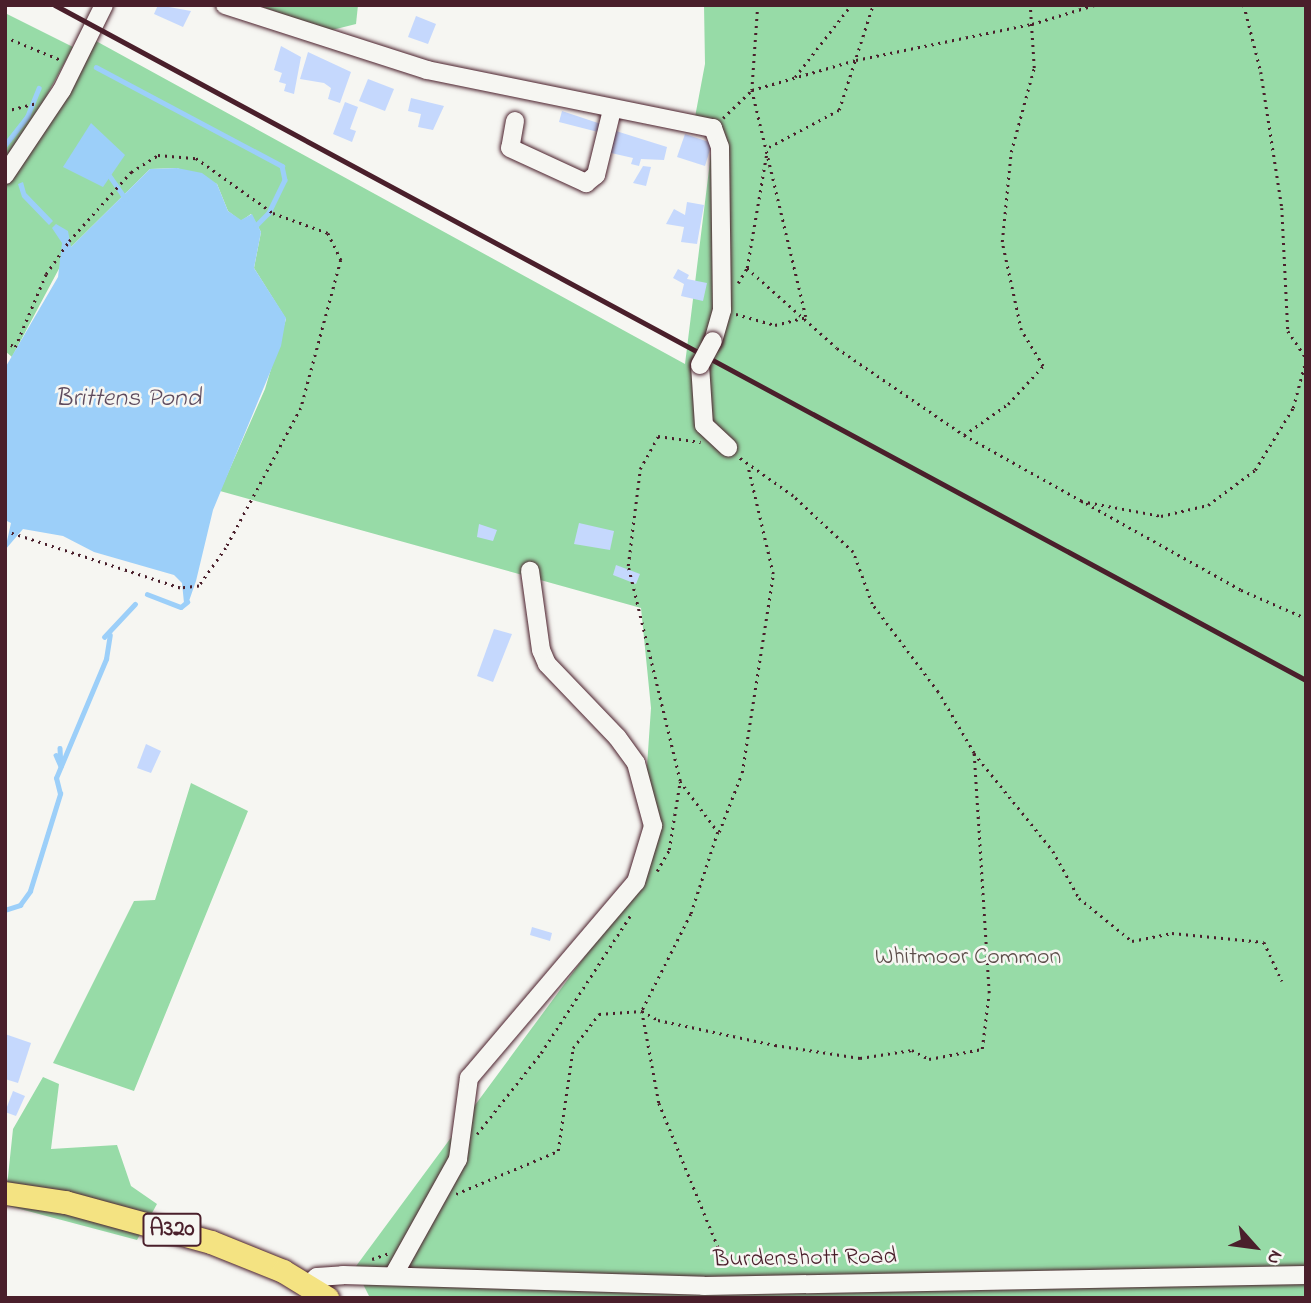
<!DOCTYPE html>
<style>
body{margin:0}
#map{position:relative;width:1311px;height:1303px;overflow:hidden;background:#f6f6f2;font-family:"Indie Flower",sans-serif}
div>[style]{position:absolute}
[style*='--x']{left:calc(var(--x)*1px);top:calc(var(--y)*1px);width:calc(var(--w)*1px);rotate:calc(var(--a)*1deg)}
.green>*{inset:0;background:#97dba7}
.water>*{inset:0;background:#9ccff9}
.stream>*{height:4.5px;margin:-2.25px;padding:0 2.25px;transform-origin:2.25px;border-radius:2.25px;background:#9ccff9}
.building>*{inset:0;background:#c5d8fd}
.path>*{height:2.5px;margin-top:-1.25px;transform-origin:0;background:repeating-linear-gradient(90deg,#4a1f2b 0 2px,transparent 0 7px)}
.roads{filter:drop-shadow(0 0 2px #4a1f2b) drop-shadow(0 0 2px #4a1f2b)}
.minor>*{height:18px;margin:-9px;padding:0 9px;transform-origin:9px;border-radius:9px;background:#f6f6f2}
.major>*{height:23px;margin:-11.5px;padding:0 11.5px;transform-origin:11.5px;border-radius:11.5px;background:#f4e382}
.rail>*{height:4.5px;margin:-2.25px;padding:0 2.25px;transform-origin:2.25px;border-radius:2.25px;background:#4a1f2b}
.bridges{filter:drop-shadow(0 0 2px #4a1f2b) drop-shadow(0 0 2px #4a1f2b)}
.minor-bridge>*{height:18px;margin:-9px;padding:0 9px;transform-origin:9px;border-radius:9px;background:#f6f6f2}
span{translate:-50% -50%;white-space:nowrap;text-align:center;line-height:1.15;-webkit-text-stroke:5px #f6f6f2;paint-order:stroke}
.shield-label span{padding:2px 5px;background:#f6f6f2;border:2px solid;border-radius:5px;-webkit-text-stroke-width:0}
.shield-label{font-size:23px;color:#4a1f2b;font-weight:700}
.park-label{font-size:24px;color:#5d4e4a}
.street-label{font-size:24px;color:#4a1f2b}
.water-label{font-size:26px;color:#5e4b5e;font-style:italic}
.frame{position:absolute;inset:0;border:7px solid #4a1f2b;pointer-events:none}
.north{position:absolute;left:1220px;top:1212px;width:70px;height:70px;-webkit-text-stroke:5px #f6f6f2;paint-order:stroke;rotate:118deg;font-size:19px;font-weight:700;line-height:28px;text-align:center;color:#4a1f2b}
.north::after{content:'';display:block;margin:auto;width:24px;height:32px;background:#4a1f2b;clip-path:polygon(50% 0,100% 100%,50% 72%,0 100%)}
</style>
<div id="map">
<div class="green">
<div style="clip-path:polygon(257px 5px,358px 5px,356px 24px,328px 31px)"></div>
<div style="clip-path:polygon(704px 5px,1306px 5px,1306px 1298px,370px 1298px,361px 1280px,348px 1277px,639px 883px,651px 708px,641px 608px,220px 491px,265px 389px,286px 319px,254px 268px,261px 232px,251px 214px,241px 221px,228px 211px,217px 184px,177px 168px,150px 169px,70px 248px,12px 357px,5px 351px,5px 187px,82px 70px,96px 41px,685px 364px,715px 121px,695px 117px,705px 64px)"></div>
<div style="clip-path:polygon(5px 13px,73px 47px,34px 119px,5px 161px)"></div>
<div style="clip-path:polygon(191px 783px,248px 811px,134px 1091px,53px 1063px,134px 901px,155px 900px)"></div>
<div style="clip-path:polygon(43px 1077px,59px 1084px,51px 1149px,117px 1145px,131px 1186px,157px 1204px,137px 1240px,5px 1205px,13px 1129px)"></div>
</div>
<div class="water">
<div style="clip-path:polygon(91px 123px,125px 155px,103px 187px,63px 167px)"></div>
<div style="clip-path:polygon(177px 168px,202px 173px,217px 184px,228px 211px,241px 220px,252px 214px,261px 232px,254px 268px,286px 318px,281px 346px,213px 510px,196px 581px,189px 601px,184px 603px,182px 583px,174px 575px,94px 552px,63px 536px,23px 529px,5px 550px,11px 523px,5px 520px,5px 368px,58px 277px,62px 243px,52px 228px,56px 224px,68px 231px,71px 247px,150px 169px)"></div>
<div style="clip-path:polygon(23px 182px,26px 193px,53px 221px,49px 225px,22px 197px,18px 184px)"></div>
</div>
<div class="stream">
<div style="--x:96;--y:67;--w:211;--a:28"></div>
<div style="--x:282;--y:166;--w:14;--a:78"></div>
<div style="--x:285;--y:180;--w:37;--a:116"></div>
<div style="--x:269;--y:213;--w:18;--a:135"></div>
<div style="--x:5;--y:145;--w:36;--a:-52"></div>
<div style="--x:27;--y:117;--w:31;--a:-68"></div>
<div style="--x:107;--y:172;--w:33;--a:55"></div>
<div style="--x:147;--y:594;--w:36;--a:21"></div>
<div style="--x:181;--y:607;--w:8;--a:-40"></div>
<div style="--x:104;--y:637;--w:45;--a:-46.8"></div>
<div style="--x:60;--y:748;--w:17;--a:87"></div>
<div style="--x:56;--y:755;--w:12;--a:66"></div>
<div style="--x:5;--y:910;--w:16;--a:-18"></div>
<div style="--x:20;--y:905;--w:17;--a:-54"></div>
<div style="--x:30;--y:891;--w:102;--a:-72.8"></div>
<div style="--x:60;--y:794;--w:16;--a:-104"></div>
<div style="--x:56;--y:778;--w:129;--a:-67.2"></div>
<div style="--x:106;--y:659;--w:24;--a:-81"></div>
</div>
<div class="building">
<div style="clip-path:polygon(158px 5px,191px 11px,183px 27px,154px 14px)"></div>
<div style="clip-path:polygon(416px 16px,436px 24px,428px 44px,408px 37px)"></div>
<div style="clip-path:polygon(281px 46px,301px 57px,294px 94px,284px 91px,286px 84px,279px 82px,282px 73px,274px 70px)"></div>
<div style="clip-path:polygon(308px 52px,351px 72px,340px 103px,328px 99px,331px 88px,324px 83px,300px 79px)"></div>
<div style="clip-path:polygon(368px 79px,394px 89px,385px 111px,359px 101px)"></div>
<div style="clip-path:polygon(411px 98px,444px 106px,433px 130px,418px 127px,421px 114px,408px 111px)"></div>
<div style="clip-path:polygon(345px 102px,358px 107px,350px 129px,356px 131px,352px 142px,333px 134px)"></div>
<div style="clip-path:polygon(562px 111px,601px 124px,598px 132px,559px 122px)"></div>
<div style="clip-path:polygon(616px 131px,667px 147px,664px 160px,641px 159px,639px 166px,631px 164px,633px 158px,611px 153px)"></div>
<div style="clip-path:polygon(685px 134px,712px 143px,705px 166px,677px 157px)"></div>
<div style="clip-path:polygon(643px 166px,651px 167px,646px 186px,633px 183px)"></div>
<div style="clip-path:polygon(687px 202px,704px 205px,697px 244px,681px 242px,684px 227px,666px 224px,674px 209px,685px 215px)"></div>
<div style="clip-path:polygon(678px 269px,689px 275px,687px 279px,707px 283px,703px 301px,681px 296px,684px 284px,673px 278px)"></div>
<div style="clip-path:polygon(579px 523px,614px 531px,610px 550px,574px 544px)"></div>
<div style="clip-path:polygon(479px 524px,497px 530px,493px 541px,477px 537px)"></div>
<div style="clip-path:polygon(616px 565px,640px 574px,636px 584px,613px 575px)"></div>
<div style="clip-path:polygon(494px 629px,512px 634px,493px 682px,477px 676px)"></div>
<div style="clip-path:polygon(146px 744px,161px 751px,151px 773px,137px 768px)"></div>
<div style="clip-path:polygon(532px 927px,552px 933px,550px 941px,530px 935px)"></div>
<div style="clip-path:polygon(5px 1034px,31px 1043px,18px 1083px,5px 1079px)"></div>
<div style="clip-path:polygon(13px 1091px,25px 1096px,16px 1116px,5px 1112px)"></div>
</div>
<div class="path">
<div style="--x:758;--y:5;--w:85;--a:94"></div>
<div style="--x:752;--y:90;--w:233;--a:76.6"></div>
<div style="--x:1244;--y:5;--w:69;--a:75.8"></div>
<div style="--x:1261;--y:72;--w:138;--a:81.2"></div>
<div style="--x:1282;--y:208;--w:123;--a:87.2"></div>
<div style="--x:1288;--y:331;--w:32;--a:56"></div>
<div style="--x:5;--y:37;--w:61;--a:22.3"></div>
<div style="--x:795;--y:77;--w:91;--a:-52.1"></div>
<div style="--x:5;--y:111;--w:32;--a:-14"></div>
<div style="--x:723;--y:118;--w:40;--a:-44"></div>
<div style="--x:752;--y:90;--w:108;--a:-16.1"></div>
<div style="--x:856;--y:60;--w:180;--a:-11.6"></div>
<div style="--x:1032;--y:24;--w:65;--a:-17"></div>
<div style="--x:769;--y:147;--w:79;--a:-27.9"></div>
<div style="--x:839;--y:110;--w:110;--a:-72.1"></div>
<div style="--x:747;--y:268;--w:120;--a:41.6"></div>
<div style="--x:837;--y:348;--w:154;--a:34.4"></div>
<div style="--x:964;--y:435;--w:317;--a:29.2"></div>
<div style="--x:1241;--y:590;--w:71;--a:23.3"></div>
<div style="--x:738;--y:283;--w:17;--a:-59"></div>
<div style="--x:747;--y:268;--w:119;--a:-80.3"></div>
<div style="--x:736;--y:314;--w:41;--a:15.8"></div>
<div style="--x:775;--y:325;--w:32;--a:-14"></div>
<div style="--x:5;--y:341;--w:12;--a:31"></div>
<div style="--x:15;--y:347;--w:79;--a:-67"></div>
<div style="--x:46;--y:274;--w:40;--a:-55.1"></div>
<div style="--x:69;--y:241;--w:93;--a:-48.1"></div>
<div style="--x:131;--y:172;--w:32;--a:-32"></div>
<div style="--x:158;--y:155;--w:38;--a:5"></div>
<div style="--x:196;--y:158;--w:95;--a:35.5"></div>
<div style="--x:273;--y:213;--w:59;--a:20"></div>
<div style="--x:328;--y:233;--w:30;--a:64"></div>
<div style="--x:341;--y:260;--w:153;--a:105.1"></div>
<div style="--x:301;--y:408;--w:159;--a:118.2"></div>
<div style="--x:226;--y:548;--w:47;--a:125.4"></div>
<div style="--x:199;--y:586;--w:19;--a:174"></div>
<div style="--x:180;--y:588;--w:184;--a:-162"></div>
<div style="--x:964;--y:435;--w:54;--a:-35.2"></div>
<div style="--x:1008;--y:404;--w:52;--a:-47.4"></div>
<div style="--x:1043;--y:366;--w:42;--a:-121.4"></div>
<div style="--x:1021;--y:330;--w:90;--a:-102.2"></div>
<div style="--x:1002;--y:242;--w:90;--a:-84.3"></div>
<div style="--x:1011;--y:152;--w:87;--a:-74.7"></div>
<div style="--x:1034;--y:68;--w:63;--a:-93.6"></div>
<div style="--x:1081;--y:501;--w:81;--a:10.6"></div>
<div style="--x:1161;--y:516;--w:48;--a:-13.2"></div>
<div style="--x:1208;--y:505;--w:59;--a:-36.7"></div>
<div style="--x:1255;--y:470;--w:73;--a:-58.5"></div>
<div style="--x:1293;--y:408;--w:51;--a:-75.1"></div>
<div style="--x:974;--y:753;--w:126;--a:51.1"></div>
<div style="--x:1053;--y:851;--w:54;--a:61"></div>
<div style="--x:1079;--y:898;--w:68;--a:39.1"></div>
<div style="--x:1132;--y:941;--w:41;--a:-11.3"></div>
<div style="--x:1172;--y:933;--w:92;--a:5.6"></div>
<div style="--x:1264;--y:942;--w:43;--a:65.2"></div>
<div style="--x:680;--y:781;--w:64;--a:53.3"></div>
<div style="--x:718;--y:832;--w:86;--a:108.2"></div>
<div style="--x:691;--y:914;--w:109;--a:116.8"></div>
<div style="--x:642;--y:1011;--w:94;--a:79.5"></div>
<div style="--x:659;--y:1103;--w:179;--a:67.7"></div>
<div style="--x:719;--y:832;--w:63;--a:-68.7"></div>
<div style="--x:742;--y:773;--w:201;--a:-81.1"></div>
<div style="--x:773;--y:574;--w:110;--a:-103.2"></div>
<div style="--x:657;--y:871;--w:24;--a:-60"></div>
<div style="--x:669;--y:850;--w:70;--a:-80.9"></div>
<div style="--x:680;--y:781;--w:221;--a:-103.6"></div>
<div style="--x:628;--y:566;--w:98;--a:-82.9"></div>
<div style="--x:640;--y:469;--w:38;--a:-61"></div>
<div style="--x:658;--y:436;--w:43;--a:7.9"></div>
<div style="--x:477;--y:1134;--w:103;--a:-51.7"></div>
<div style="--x:541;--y:1053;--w:167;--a:-57"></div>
<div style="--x:456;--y:1194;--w:111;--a:-22.9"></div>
<div style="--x:558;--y:1151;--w:104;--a:-81.7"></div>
<div style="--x:573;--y:1048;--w:43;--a:-52.6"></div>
<div style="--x:599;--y:1014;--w:43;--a:-4"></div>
<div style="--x:642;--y:1011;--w:18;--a:29"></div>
<div style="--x:658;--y:1020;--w:120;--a:12.1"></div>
<div style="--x:775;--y:1045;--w:86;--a:8.7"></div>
<div style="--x:860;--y:1058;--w:53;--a:-8.7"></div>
<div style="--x:912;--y:1050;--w:19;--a:28"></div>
<div style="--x:929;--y:1059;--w:54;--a:-10.7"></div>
<div style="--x:982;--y:1049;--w:56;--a:-82.9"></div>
<div style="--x:989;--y:993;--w:240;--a:-93.6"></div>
<div style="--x:974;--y:753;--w:71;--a:-120.5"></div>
<div style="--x:938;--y:692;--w:110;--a:-126.9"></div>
<div style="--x:872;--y:604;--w:55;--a:-110.1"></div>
<div style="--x:853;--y:552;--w:82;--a:-137"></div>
<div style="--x:793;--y:496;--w:67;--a:-144.7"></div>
<div style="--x:372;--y:1259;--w:18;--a:-19"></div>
</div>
<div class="roads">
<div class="minor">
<div style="--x:225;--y:5;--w:212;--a:17.8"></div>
<div style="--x:427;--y:70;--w:292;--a:11.5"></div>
<div style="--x:713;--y:128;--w:20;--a:70"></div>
<div style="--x:720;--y:147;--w:163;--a:89.3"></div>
<div style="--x:722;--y:310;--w:32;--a:106"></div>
<div style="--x:515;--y:121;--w:27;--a:100"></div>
<div style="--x:510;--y:148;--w:84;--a:24.7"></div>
<div style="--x:586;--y:183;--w:13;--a:-39"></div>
<div style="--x:596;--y:175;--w:67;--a:-76.2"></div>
<div style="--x:5;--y:175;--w:102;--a:-56.2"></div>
<div style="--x:62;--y:90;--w:95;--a:-63.7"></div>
<div style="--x:700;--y:365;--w:60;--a:86.2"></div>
<div style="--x:704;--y:425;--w:33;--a:43"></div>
<div style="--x:393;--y:1276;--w:134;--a:-60.9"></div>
<div style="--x:458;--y:1159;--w:82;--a:-82.3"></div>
<div style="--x:469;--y:1078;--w:257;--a:-49.6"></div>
<div style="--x:636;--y:882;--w:59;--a:-73.1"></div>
<div style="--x:653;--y:826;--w:65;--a:-105.1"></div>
<div style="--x:636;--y:763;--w:32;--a:-126"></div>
<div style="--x:617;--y:737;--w:101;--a:-133.8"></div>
<div style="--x:547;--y:664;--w:15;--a:-113"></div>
<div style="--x:541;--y:650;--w:80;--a:-97.9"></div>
<div style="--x:308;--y:1285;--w:12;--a:-42"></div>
<div style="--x:317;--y:1277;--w:26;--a:-4"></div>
<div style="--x:343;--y:1275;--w:361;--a:1.7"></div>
<div style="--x:704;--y:1286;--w:602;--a:-1.05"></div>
</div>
<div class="major">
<div style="--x:5;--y:1193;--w:61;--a:8.5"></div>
<div style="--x:65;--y:1202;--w:151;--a:15.3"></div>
<div style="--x:211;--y:1242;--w:78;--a:21.9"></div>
<div style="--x:283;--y:1271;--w:52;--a:31.5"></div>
</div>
</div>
<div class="rail">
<div style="--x:55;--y:5;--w:1421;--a:28.35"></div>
</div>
<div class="bridges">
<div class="minor-bridge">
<div style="--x:700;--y:365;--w:27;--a:-62"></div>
</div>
</div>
<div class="shield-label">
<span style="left:172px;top:1230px">A320</span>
</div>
<div class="park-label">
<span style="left:968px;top:958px">Whitmoor Common</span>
</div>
<div class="street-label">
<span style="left:805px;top:1259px;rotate:-1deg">Burdenshott Road</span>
</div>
<div class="water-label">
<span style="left:128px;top:400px">Brittens Pond</span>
</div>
<div class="frame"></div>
<div class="north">N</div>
</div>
